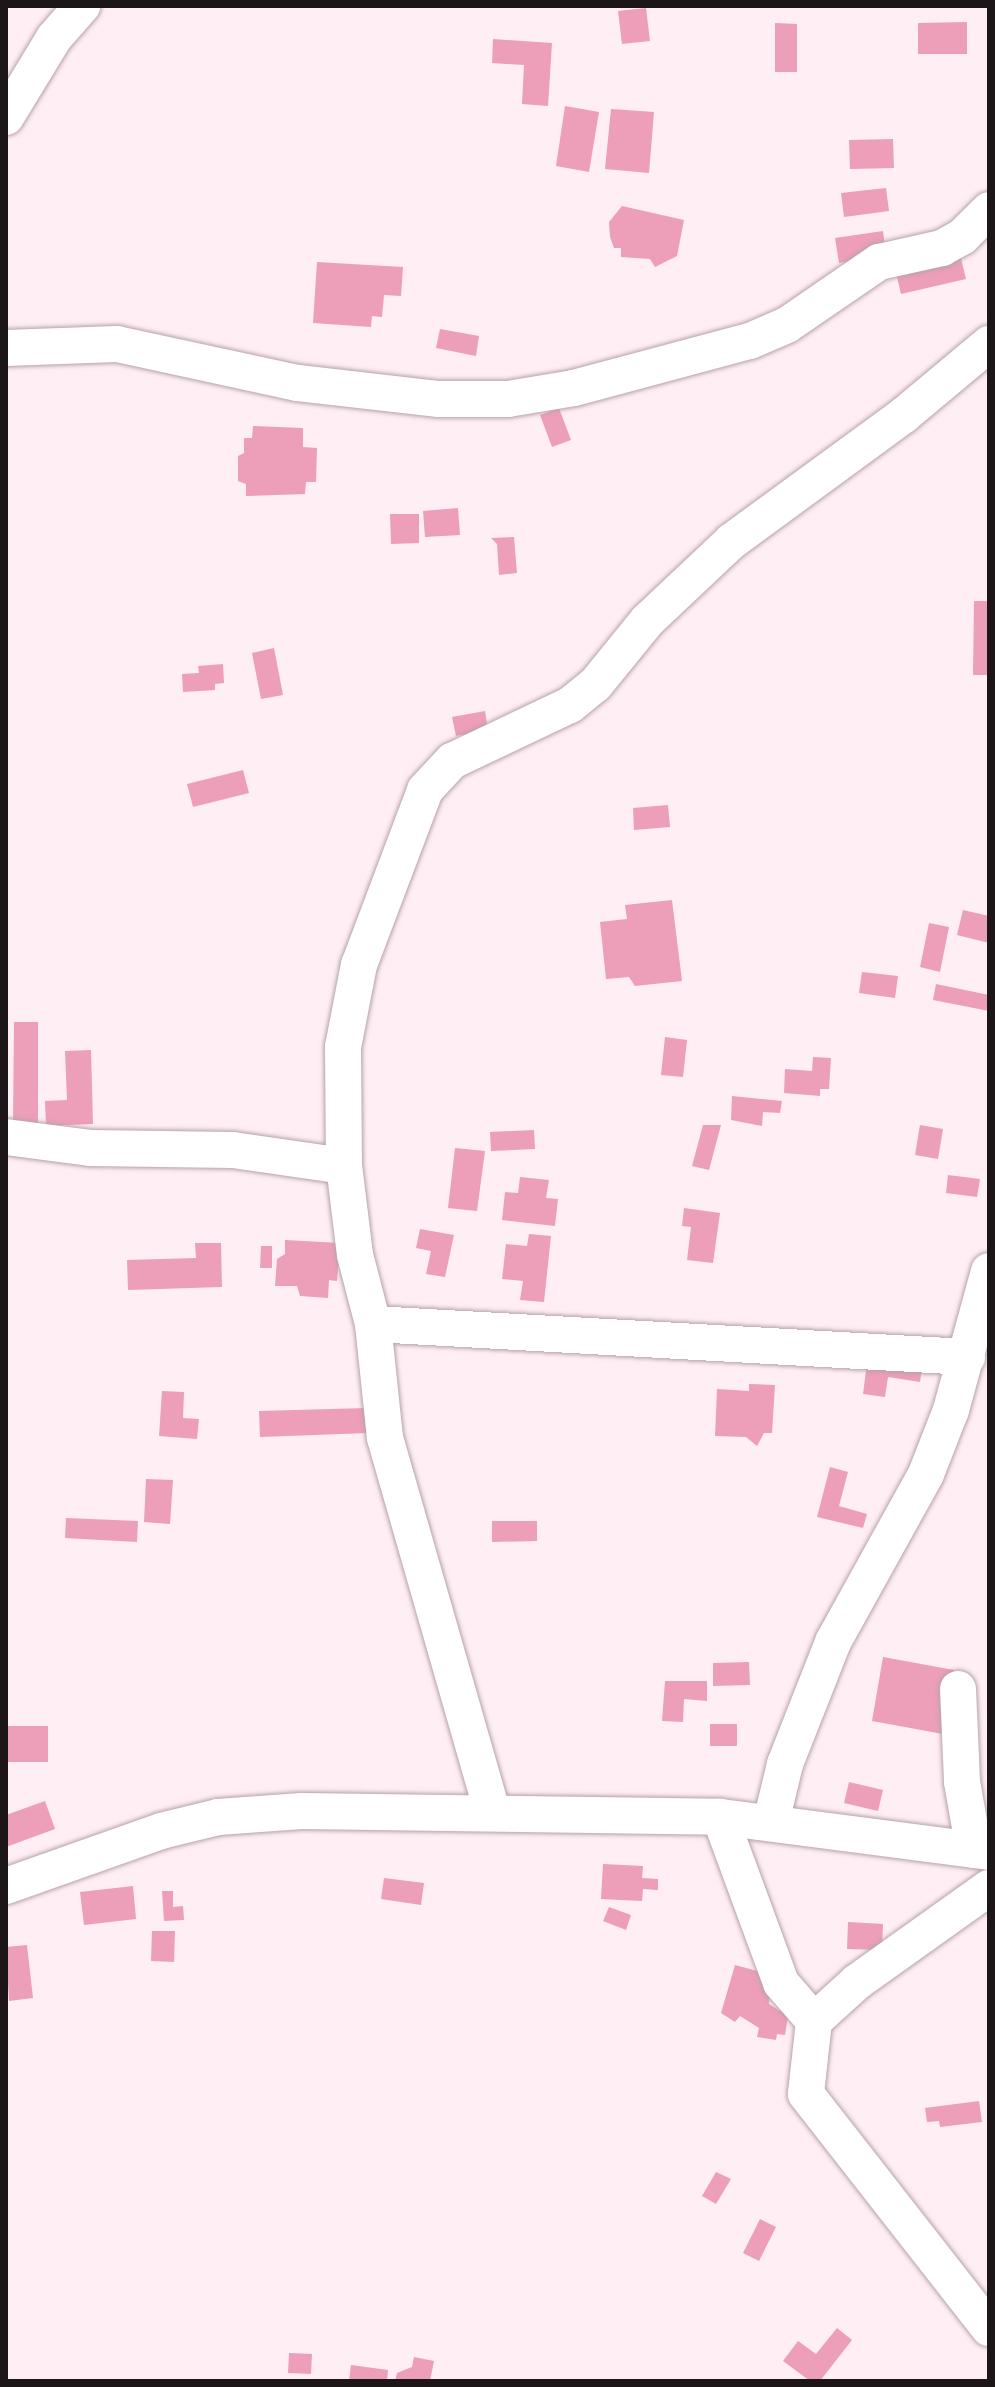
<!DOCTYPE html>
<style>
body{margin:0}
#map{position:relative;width:995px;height:2387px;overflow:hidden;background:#ffeef3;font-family:"Golos Text",sans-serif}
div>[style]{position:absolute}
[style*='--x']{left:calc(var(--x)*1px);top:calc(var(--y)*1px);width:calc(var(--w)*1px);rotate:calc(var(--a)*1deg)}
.building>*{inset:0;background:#ed9eb9}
.roads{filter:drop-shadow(0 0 2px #b6a3a9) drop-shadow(0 0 2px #b6a3a9)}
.minor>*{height:36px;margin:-18px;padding:0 18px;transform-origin:18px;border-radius:18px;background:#fff}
span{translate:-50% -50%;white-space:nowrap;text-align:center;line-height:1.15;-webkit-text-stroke:7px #fff;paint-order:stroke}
.frame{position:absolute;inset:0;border:8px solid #1d1618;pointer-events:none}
</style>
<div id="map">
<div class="building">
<div style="clip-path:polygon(646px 8px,650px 41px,622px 44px,618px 11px)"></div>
<div style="clip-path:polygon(967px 22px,967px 54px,918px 54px,918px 23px)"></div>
<div style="clip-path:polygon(775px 23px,797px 24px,797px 72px,775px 72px)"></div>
<div style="clip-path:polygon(493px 39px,552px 43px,548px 106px,522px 104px,524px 65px,492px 63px)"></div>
<div style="clip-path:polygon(565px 106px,599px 112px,589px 172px,556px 166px)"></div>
<div style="clip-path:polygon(611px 109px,654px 112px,649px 173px,605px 169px)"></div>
<div style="clip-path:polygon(893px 139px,894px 168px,850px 169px,849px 140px)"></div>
<div style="clip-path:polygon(886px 188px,889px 211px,844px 217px,841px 193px)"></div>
<div style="clip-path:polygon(622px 206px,684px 220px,677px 256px,655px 267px,650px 259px,621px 257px,621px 248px,614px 248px,610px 237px,609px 222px)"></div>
<div style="clip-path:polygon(883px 231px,885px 246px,875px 257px,839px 263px,835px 238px)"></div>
<div style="clip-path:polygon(959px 250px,966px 279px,901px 294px,894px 264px)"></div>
<div style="clip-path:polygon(317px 262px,403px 267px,401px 296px,384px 295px,382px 317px,372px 316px,371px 327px,313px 323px)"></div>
<div style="clip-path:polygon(440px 329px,479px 336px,476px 356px,436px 348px)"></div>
<div style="clip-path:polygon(559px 408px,571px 440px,552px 447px,540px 415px)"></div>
<div style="clip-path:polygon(253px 426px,303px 428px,303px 447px,317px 448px,316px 482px,306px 482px,305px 494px,246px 496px,246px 484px,238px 481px,238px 456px,244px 453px,244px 438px,252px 438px)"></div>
<div style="clip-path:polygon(458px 508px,460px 535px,425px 537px,423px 511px)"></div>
<div style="clip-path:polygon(390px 514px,419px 514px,419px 543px,391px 544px)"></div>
<div style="clip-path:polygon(514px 537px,517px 573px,499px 575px,497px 544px,491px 538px)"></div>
<div style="clip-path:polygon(974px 601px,989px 601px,989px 675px,973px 675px)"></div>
<div style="clip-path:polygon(274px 648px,283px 695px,261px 699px,252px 653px)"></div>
<div style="clip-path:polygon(223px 664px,224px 683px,215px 684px,215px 690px,183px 692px,182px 674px,199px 673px,198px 666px)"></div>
<div style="clip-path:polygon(485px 711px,488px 730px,456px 736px,452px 717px)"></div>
<div style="clip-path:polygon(243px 770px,249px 793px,193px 807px,187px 784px)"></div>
<div style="clip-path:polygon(668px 805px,670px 827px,634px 830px,633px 808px)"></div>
<div style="clip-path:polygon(672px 900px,682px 981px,635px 986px,629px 977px,606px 979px,600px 922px,627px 919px,625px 905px)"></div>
<div style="clip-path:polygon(963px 910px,989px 916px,989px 943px,957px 935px)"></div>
<div style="clip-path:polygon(929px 923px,949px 927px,940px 972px,920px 967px)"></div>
<div style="clip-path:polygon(862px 972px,898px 976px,895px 998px,859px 993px)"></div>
<div style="clip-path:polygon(936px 984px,989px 995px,989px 1011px,933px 1000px)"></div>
<div style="clip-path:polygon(14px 1022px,38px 1022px,38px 1126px,13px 1126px)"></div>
<div style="clip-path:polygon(665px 1037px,687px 1040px,683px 1077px,661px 1075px)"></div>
<div style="clip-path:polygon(91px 1050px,93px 1124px,46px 1126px,45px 1101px,67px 1100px,65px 1051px)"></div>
<div style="clip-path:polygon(813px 1057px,831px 1058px,829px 1089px,820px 1089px,820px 1096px,784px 1093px,785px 1069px,812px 1071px)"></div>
<div style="clip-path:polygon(732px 1096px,782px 1101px,780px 1113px,763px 1112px,762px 1126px,731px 1120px)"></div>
<div style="clip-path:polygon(703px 1125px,721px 1125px,709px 1170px,692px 1166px)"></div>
<div style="clip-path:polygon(920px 1125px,943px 1129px,938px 1159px,915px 1155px)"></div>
<div style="clip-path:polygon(534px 1130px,535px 1149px,491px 1151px,490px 1132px)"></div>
<div style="clip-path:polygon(455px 1148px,485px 1151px,477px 1211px,448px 1208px)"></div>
<div style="clip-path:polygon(948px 1175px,980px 1179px,977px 1197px,946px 1193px)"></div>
<div style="clip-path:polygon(520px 1177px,549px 1180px,546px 1198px,558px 1199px,555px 1226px,502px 1220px,505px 1192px,518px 1193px)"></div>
<div style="clip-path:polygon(684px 1208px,720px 1213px,713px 1263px,687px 1260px,691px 1227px,682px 1226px)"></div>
<div style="clip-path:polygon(420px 1229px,454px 1235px,445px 1277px,426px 1274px,431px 1251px,416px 1248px)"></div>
<div style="clip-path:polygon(529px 1234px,551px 1236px,544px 1302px,520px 1300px,523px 1281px,502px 1279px,506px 1244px,527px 1246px)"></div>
<div style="clip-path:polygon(285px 1240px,340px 1243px,337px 1281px,329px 1280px,328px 1298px,300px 1296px,297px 1286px,275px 1286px,277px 1259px,285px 1254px)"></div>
<div style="clip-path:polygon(195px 1243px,221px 1243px,222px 1287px,128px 1290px,127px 1260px,196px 1258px)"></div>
<div style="clip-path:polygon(261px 1246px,272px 1246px,272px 1268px,260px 1268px)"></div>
<div style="clip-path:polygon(868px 1355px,923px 1363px,920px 1382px,888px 1377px,885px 1397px,863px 1394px)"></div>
<div style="clip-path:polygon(749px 1384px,775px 1385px,772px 1433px,764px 1433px,757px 1446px,746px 1437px,715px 1436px,717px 1389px,749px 1391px)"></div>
<div style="clip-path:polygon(162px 1391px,184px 1392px,183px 1418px,199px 1419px,197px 1439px,159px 1436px)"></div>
<div style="clip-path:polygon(367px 1408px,369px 1433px,260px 1437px,259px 1411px)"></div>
<div style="clip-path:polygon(830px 1467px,848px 1472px,839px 1506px,867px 1514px,863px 1528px,817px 1517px)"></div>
<div style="clip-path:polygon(146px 1479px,173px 1480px,170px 1524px,144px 1522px)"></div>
<div style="clip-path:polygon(66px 1518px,138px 1521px,137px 1542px,65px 1538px)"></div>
<div style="clip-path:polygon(492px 1521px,537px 1521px,537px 1541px,492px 1542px)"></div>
<div style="clip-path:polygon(883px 1657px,954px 1670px,943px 1734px,872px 1721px)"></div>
<div style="clip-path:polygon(749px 1662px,750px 1685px,713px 1686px,713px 1663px)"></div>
<div style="clip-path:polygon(665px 1681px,707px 1681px,707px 1701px,684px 1699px,683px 1722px,662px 1721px)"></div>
<div style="clip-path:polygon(710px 1724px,737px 1724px,737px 1746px,710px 1746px)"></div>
<div style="clip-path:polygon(6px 1726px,48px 1726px,48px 1762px,6px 1762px)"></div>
<div style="clip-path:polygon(849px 1782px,883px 1790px,878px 1811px,844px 1803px)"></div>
<div style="clip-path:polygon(45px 1801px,55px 1829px,6px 1847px,6px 1815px)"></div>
<div style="clip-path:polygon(603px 1864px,643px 1866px,642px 1878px,658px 1879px,658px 1890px,643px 1889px,642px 1901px,601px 1899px)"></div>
<div style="clip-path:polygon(384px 1878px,424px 1883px,421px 1905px,381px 1899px)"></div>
<div style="clip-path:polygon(133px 1886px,136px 1919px,84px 1925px,80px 1892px)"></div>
<div style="clip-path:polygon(162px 1891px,173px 1891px,173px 1907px,183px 1906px,184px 1920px,164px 1921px)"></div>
<div style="clip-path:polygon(609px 1907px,631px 1915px,626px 1930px,603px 1921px)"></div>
<div style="clip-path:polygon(848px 1922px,883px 1924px,882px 1950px,847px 1949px)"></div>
<div style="clip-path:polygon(152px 1931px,175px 1931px,174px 1962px,151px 1961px)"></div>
<div style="clip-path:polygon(27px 1945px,33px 1998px,9px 2001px,6px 1947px)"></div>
<div style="clip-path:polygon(735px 1965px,761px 1972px,763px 1987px,770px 1989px,769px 2004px,788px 2016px,785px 2035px,777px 2034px,776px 2040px,757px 2037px,759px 2028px,740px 2016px,735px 2022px,721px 2013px)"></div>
<div style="clip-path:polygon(979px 2101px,982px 2122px,940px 2127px,939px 2121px,927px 2122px,925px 2108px)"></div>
<div style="clip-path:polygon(716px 2172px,731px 2179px,716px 2204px,702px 2196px)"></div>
<div style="clip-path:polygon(760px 2219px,776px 2227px,759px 2261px,743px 2253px)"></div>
<div style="clip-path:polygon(837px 2328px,852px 2340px,820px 2381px,810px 2381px,783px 2361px,798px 2341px,816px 2354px)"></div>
<div style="clip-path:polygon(289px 2353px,312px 2354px,311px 2374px,288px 2373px)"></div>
<div style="clip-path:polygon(414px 2357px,434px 2361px,430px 2381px,395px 2381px,397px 2373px,412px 2367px)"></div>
<div style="clip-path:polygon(351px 2365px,388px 2370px,387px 2381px,349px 2381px)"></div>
</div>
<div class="roads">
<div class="minor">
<div style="--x:6;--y:117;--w:92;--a:-58.7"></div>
<div style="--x:54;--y:38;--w:43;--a:-48.8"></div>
<div style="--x:6;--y:348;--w:111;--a:-2.1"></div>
<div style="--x:117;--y:344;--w:185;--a:12.2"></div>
<div style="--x:298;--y:383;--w:142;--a:6.5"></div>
<div style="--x:439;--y:399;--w:69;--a:0"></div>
<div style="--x:508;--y:399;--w:67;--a:-9.5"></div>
<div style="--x:574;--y:388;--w:182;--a:-15"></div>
<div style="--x:750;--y:341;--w:40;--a:-23.4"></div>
<div style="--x:787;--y:325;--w:112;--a:-34.4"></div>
<div style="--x:879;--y:262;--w:65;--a:-12.5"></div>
<div style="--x:942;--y:248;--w:23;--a:-29"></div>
<div style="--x:962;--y:237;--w:38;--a:-45"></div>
<div style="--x:6;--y:1137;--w:86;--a:7.4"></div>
<div style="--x:91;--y:1148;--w:142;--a:0.8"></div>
<div style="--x:233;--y:1150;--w:112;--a:8.2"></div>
<div style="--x:373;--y:1324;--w:595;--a:3.18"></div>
<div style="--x:958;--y:1689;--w:93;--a:87.5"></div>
<div style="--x:962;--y:1782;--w:69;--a:80"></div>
<div style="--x:492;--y:1811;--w:388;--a:-106"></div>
<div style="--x:385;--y:1438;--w:115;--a:-96"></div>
<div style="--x:373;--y:1324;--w:71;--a:-104.6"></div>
<div style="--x:355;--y:1255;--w:90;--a:-97"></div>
<div style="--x:344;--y:1166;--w:119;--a:-90.5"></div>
<div style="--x:343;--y:1047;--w:84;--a:-79"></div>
<div style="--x:359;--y:965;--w:187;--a:-69.3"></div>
<div style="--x:425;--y:790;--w:40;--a:-47"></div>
<div style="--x:452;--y:761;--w:131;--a:-25.4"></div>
<div style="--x:570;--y:705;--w:32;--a:-39"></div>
<div style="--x:595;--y:685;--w:82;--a:-50.9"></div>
<div style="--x:647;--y:621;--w:117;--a:-43.3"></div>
<div style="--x:732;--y:541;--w:213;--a:-36.2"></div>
<div style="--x:904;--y:415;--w:111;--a:-39.9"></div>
<div style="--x:720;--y:1817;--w:177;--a:69.8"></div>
<div style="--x:781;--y:1983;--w:50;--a:49"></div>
<div style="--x:814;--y:2021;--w:73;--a:96.3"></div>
<div style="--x:806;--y:2094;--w:297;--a:52"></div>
<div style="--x:771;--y:1822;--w:60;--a:-76.4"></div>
<div style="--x:785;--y:1764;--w:131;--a:-68.5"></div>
<div style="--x:833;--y:1642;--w:192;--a:-61"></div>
<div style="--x:926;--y:1474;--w:69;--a:-68.7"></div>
<div style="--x:951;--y:1410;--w:144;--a:-74.7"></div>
<div style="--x:6;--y:1886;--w:164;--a:-19.5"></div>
<div style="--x:161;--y:1831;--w:59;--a:-13.8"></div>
<div style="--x:218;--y:1817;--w:84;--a:-4.1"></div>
<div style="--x:302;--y:1811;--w:418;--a:0.8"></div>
<div style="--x:720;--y:1817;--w:271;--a:7.4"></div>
<div style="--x:814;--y:2021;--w:58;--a:-42.2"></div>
<div style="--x:857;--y:1982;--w:162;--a:-35.5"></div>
</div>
</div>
<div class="frame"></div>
</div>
